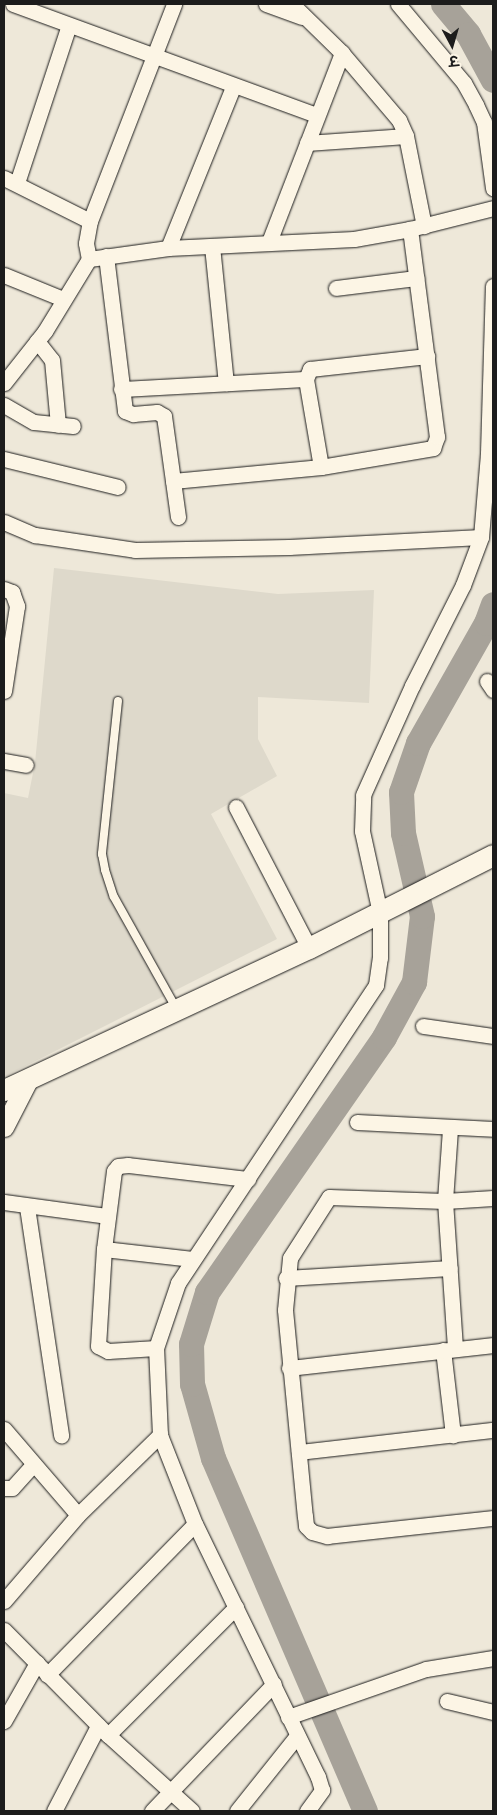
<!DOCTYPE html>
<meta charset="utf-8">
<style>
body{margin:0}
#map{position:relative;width:497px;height:1815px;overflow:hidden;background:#eee8d9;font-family:Mynerve,"Playpen Sans Deva",sans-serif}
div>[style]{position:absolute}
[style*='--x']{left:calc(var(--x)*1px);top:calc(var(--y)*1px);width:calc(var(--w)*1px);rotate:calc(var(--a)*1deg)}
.built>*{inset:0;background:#ded9cb}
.river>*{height:25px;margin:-12.5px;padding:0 12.5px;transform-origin:12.5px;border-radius:12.5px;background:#a7a299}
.roads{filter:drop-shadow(0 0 1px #1c1c1c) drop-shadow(0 0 1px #1c1c1c)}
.service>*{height:8px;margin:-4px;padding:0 4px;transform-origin:4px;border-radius:4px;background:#fcf5e5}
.minor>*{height:15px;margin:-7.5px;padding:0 7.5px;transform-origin:7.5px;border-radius:7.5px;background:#fcf5e5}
.tertiary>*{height:19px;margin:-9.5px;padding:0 9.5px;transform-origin:9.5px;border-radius:9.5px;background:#fcf5e5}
.secondary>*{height:21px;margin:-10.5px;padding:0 10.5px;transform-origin:10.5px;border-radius:10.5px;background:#fcf5e5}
span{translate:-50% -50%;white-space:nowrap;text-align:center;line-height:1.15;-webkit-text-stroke:4px #fcf5e5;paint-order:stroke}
.frame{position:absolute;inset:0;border:5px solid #1c1c1c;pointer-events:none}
.north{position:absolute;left:427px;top:20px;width:50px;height:50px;-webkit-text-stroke:4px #fcf5e5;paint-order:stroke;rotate:174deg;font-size:14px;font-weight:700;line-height:20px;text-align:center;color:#1c1c1c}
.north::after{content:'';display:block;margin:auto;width:18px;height:22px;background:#1c1c1c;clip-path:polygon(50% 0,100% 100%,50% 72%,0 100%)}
</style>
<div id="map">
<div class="built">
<div style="clip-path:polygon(54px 568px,278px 594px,374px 590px,369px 703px,258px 697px,258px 739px,277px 776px,211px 814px,277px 939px,4px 1077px,4px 793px,28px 798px,35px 763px)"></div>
</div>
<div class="river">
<div style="--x:443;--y:4;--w:39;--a:50"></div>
<div style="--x:468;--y:34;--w:52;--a:61.5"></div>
<div style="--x:365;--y:1811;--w:384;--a:-113.3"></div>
<div style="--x:213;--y:1458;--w:77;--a:-105.8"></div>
<div style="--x:192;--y:1384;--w:40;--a:-91.4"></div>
<div style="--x:191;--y:1344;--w:54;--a:-72.9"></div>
<div style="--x:207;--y:1292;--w:310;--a:-55.2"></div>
<div style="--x:384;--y:1037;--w:63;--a:-61.4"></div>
<div style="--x:414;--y:982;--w:66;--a:-83.1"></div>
<div style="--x:422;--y:916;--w:85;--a:-102.9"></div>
<div style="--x:403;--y:833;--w:41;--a:-92.8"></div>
<div style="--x:401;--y:792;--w:52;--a:-70.9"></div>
<div style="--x:418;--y:743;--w:138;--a:-60.5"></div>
<div style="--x:486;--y:623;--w:20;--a:-70"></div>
</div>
<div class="roads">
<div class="service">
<div style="--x:118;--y:701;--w:154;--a:96"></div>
<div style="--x:102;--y:854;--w:16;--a:79"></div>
<div style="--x:105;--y:870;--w:28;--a:72"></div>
<div style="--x:114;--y:897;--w:127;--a:60.8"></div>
</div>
<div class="minor">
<div style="--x:13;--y:4;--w:323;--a:20.1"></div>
<div style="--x:266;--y:4;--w:38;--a:20"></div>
<div style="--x:292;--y:4;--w:70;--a:44.4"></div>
<div style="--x:342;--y:53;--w:88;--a:49.6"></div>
<div style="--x:399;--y:120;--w:17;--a:66"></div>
<div style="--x:406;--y:136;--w:92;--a:78.7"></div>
<div style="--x:398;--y:4;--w:103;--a:50.1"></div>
<div style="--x:464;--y:83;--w:25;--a:61"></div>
<div style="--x:476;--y:105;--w:19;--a:65"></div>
<div style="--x:484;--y:122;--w:67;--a:82.2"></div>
<div style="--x:307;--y:143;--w:99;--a:-4"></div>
<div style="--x:4;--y:178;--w:96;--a:26.6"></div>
<div style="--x:17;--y:183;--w:166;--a:-71.8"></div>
<div style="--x:269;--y:242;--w:203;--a:-68.9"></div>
<div style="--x:212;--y:246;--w:138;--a:84.2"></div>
<div style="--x:168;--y:248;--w:174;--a:-68"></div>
<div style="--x:106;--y:256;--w:156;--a:83"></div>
<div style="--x:125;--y:411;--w:9;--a:21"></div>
<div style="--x:133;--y:414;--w:24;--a:-5"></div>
<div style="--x:157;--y:412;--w:8;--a:30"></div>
<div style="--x:164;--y:416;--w:102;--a:82.1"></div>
<div style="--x:89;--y:259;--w:16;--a:-101"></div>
<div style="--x:86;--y:243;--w:22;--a:-80"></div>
<div style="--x:90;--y:221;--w:233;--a:-68.8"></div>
<div style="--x:4;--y:275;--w:64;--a:22.1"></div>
<div style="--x:336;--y:288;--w:81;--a:-7.1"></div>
<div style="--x:37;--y:341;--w:24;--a:52"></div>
<div style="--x:52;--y:360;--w:65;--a:84.7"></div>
<div style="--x:4;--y:383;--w:66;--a:-51.7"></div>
<div style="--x:45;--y:331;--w:84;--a:-58.6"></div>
<div style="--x:89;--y:259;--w:80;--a:-7.9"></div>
<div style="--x:168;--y:248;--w:186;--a:-2.8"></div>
<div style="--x:354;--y:239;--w:57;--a:-10.1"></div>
<div style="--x:410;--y:229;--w:86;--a:-14.2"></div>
<div style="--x:121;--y:389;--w:185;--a:-3.1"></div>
<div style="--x:4;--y:405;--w:34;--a:30"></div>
<div style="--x:34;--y:422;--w:39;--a:6"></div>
<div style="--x:4;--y:459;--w:117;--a:13.8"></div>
<div style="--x:321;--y:467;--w:89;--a:-99.7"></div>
<div style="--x:306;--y:379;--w:11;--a:-68"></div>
<div style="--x:310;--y:369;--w:118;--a:-6.3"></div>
<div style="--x:173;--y:481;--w:149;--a:-5.4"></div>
<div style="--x:321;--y:467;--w:114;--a:-9.6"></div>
<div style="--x:433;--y:448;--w:12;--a:-70"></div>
<div style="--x:437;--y:437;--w:210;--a:-97.4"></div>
<div style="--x:4;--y:522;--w:34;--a:23"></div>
<div style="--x:35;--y:535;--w:101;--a:8.5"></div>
<div style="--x:135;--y:550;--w:154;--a:-1.1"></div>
<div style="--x:289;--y:547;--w:192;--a:-3"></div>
<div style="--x:4;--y:589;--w:9;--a:21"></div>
<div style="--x:12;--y:592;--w:15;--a:70"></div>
<div style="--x:17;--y:606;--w:86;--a:98.7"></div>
<div style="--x:487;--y:681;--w:11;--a:56"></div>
<div style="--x:4;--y:761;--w:22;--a:10"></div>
<div style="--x:236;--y:807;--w:159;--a:62.6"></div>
<div style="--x:423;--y:1026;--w:71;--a:8.1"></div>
<div style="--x:357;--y:1122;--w:136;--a:2.9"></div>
<div style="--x:450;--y:1129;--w:72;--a:94"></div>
<div style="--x:445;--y:1201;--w:148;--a:86.1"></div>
<div style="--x:493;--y:1198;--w:48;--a:176.4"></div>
<div style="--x:445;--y:1201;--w:116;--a:-178"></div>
<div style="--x:329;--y:1197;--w:72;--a:122.6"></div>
<div style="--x:290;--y:1258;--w:52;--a:95.5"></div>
<div style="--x:285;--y:1310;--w:207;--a:84.5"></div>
<div style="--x:305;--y:1516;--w:10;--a:84"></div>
<div style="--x:306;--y:1526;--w:8;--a:45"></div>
<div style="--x:312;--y:1532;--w:16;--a:15"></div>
<div style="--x:327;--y:1536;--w:167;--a:-6.2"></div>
<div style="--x:4;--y:1202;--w:105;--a:7.7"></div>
<div style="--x:27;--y:1207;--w:231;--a:81.5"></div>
<div style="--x:104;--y:1249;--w:89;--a:6.5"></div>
<div style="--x:286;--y:1278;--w:164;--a:-3.5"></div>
<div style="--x:156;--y:1348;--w:48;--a:176.4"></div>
<div style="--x:108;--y:1351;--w:11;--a:-153"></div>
<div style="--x:98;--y:1346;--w:97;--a:-86.5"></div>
<div style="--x:104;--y:1249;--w:79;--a:-82.7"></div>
<div style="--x:114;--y:1171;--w:6;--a:-51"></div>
<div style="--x:118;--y:1166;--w:10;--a:-6"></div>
<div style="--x:128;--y:1165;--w:121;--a:6.7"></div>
<div style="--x:443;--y:1350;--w:86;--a:83.3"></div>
<div style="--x:289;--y:1368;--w:205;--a:-6.4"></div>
<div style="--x:4;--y:1429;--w:113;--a:49.3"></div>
<div style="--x:299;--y:1452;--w:195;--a:-6.5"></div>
<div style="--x:4;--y:1488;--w:8;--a:0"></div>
<div style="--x:12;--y:1488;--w:31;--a:-48"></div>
<div style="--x:4;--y:1601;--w:113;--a:-49.3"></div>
<div style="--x:78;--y:1515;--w:115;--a:-44.3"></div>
<div style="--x:4;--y:1630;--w:148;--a:45.3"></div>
<div style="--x:108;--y:1735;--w:113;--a:42.1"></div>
<div style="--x:47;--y:1675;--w:211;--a:-45.6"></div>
<div style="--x:447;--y:1701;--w:47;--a:13.4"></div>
<div style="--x:288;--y:1717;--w:146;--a:-19.2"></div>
<div style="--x:426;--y:1669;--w:68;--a:-9.3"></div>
<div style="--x:4;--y:1721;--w:67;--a:-60.4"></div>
<div style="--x:108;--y:1735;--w:181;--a:-45"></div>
<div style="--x:54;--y:1811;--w:96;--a:-62.6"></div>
<div style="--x:152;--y:1811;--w:176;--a:-46.2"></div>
<div style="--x:237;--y:1811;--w:95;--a:-51.4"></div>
<div style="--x:307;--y:1811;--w:26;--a:-54"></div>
<div style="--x:322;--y:1790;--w:14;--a:-107"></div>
<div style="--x:318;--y:1777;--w:281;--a:-115.9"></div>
<div style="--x:195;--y:1524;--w:96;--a:-111.5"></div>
<div style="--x:160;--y:1435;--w:87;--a:-92.6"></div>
<div style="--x:156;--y:1348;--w:69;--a:-71.3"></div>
<div style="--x:178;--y:1283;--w:358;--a:-56.4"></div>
<div style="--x:376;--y:985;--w:27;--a:-82"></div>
<div style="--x:380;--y:958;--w:45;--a:-90"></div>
<div style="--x:380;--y:913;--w:84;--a:-102.4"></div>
<div style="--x:362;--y:831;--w:36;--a:-88"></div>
<div style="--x:363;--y:795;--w:120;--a:-65.8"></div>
<div style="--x:412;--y:686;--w:113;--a:-63.2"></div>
<div style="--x:463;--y:585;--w:51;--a:-69.4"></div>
<div style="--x:481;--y:537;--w:84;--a:-85.2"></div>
<div style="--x:488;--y:453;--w:167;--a:-88.3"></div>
</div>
<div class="tertiary">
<div style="--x:4;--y:1127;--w:53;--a:-62.9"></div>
</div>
<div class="secondary">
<div style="--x:4;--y:1090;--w:336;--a:-25"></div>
<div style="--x:309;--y:948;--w:206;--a:-26.8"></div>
</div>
</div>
<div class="frame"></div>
<div class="north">उ</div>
</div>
